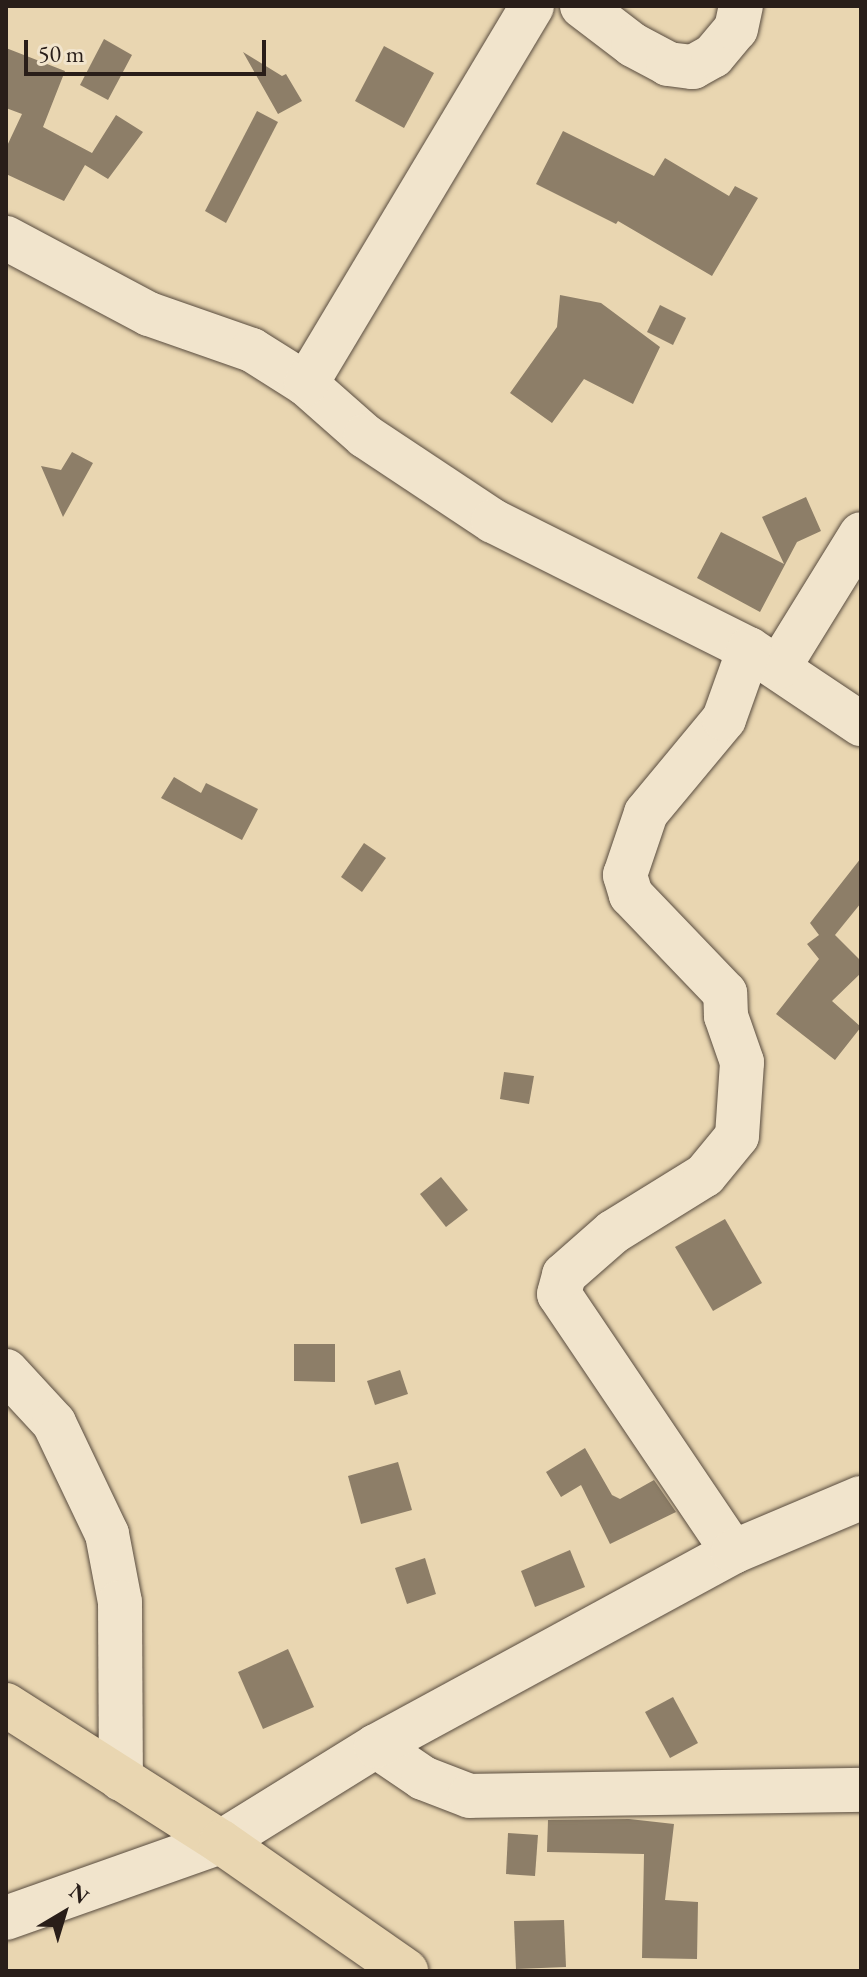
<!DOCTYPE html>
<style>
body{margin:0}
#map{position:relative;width:867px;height:1977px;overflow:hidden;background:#e9d6b1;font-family:"EB Garamond",serif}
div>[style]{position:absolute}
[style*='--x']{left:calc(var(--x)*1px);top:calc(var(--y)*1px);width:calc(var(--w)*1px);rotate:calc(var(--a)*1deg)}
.building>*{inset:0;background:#8d7e68}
.roads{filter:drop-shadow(0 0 2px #594c3f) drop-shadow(0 0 2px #594c3f)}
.minor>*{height:44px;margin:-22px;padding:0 22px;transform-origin:22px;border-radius:22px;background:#f1e4cc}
.highway>*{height:44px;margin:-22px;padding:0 22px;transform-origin:22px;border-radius:22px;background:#e9d6b1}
span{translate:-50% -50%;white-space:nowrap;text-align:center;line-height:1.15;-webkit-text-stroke:8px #f1e4cc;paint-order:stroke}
.frame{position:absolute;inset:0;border:8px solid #291e19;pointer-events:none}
.north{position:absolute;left:24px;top:1873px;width:80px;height:80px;-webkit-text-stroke:6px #f1e4cc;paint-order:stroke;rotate:38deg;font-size:22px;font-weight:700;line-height:32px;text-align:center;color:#291e19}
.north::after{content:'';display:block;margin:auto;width:28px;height:36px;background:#291e19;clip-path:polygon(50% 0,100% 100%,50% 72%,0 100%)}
.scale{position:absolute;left:24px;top:40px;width:242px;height:36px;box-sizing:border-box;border:4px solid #291e19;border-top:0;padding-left:10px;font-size:24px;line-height:28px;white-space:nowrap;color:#291e19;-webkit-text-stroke:6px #f1e4cc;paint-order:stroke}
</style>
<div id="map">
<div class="building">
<div style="clip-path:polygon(104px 39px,132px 55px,108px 100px,80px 85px)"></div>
<div style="clip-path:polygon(384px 46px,434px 73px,404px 128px,355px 101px)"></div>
<div style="clip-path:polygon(6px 48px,65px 71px,43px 127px,92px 153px,116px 115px,143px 132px,108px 179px,85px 165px,64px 201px,6px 174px,6px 148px,22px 114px,6px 108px)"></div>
<div style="clip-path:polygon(243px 52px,282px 76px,286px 74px,302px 101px,278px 114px)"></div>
<div style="clip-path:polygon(257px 111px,278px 122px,226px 223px,205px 211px)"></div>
<div style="clip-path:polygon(563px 131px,654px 176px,665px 158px,729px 196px,735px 186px,758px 198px,712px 276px,618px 221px,616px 224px,536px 184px)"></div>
<div style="clip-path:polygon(560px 295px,601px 303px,660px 347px,633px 404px,584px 379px,552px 423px,510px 393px,557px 327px)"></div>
<div style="clip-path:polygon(660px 305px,686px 318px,673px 345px,647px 332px)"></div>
<div style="clip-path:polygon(72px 452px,93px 463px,63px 517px,41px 466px,61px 470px)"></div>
<div style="clip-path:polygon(806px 497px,821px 531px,797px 542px,760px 612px,697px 578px,721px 532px,784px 564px,762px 517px)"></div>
<div style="clip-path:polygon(174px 777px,201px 793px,206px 783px,258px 809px,242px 840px,161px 798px)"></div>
<div style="clip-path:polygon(364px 843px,386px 858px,362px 892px,341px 877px)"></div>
<div style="clip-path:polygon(861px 858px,861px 903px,835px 935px,861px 961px,861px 973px,832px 1001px,861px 1027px,835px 1060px,776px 1014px,819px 959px,807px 944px,819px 935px,810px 923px)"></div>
<div style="clip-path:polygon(504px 1072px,534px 1076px,529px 1104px,500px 1099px)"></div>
<div style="clip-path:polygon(441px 1177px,468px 1210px,446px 1227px,420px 1194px)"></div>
<div style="clip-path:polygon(725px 1219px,762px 1283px,713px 1311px,675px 1247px)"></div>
<div style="clip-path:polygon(294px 1344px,335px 1344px,335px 1382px,294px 1381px)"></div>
<div style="clip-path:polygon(400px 1370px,408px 1394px,375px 1405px,367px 1381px)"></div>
<div style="clip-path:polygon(585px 1448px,612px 1495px,620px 1499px,654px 1480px,676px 1512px,610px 1544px,581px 1485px,561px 1497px,546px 1472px)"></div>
<div style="clip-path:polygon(398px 1462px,412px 1510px,361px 1524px,348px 1476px)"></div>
<div style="clip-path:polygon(570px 1550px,585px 1587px,535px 1607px,521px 1571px)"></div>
<div style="clip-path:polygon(425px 1558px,436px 1594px,407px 1604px,395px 1568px)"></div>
<div style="clip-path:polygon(288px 1649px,314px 1707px,263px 1729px,238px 1672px)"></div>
<div style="clip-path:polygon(673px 1697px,698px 1743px,670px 1758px,645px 1712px)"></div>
<div style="clip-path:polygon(629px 1819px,674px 1824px,665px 1900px,698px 1902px,697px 1959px,642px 1958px,644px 1854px,547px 1852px,548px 1820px)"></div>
<div style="clip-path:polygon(508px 1833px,538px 1835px,535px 1876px,506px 1874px)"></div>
<div style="clip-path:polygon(564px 1920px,566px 1967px,516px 1969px,514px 1921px)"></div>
</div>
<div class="roads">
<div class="minor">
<div style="--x:582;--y:6;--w:64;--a:37.4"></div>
<div style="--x:633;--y:45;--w:40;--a:28"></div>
<div style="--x:668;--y:64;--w:25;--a:7"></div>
<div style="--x:693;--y:67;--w:23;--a:-29"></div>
<div style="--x:713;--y:56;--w:35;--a:-50"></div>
<div style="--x:736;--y:29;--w:24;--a:-78"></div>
<div style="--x:6;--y:238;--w:162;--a:28"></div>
<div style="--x:149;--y:314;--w:109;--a:19.3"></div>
<div style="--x:252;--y:350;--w:64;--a:32.2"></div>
<div style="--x:306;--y:384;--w:79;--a:41.4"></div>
<div style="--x:365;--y:436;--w:154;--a:33.6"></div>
<div style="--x:493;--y:521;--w:286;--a:26.6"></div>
<div style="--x:749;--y:649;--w:135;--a:33.8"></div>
<div style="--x:306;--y:384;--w:440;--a:-59.1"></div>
<div style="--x:779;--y:667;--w:156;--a:-58.3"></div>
<div style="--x:6;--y:1371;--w:71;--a:47.3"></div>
<div style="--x:54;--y:1423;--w:123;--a:64.5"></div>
<div style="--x:107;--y:1534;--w:69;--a:79.2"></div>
<div style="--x:120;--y:1602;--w:177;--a:89.7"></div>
<div style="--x:733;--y:1552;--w:311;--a:-124"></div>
<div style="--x:559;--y:1294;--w:20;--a:-75"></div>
<div style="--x:564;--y:1275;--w:65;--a:-41.3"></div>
<div style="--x:613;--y:1232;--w:108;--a:-31.8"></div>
<div style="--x:705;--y:1175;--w:50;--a:-50.6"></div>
<div style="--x:737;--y:1136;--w:74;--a:-86.1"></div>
<div style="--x:742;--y:1062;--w:49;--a:-109.2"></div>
<div style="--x:726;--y:1016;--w:23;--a:-92"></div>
<div style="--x:725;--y:993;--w:136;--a:-133.8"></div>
<div style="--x:631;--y:895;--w:21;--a:-107"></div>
<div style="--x:625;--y:875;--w:65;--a:-71.3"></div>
<div style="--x:646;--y:813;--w:122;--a:-50.3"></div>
<div style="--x:724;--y:719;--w:74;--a:-70.3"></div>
<div style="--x:376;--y:1746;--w:57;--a:34.2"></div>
<div style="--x:423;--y:1778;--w:50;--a:21"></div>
<div style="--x:470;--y:1796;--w:391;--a:-0.9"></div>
<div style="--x:6;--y:1918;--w:228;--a:-19.5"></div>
<div style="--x:221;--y:1842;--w:182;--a:-31.8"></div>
<div style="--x:376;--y:1746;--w:406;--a:-28.5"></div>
<div style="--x:733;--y:1552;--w:139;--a:-22.9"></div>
</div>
<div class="highway">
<div style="--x:6;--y:1705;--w:255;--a:32.5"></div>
<div style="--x:221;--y:1842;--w:226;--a:34.9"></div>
</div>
</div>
<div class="frame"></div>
<div class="north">N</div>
<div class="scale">50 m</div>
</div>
